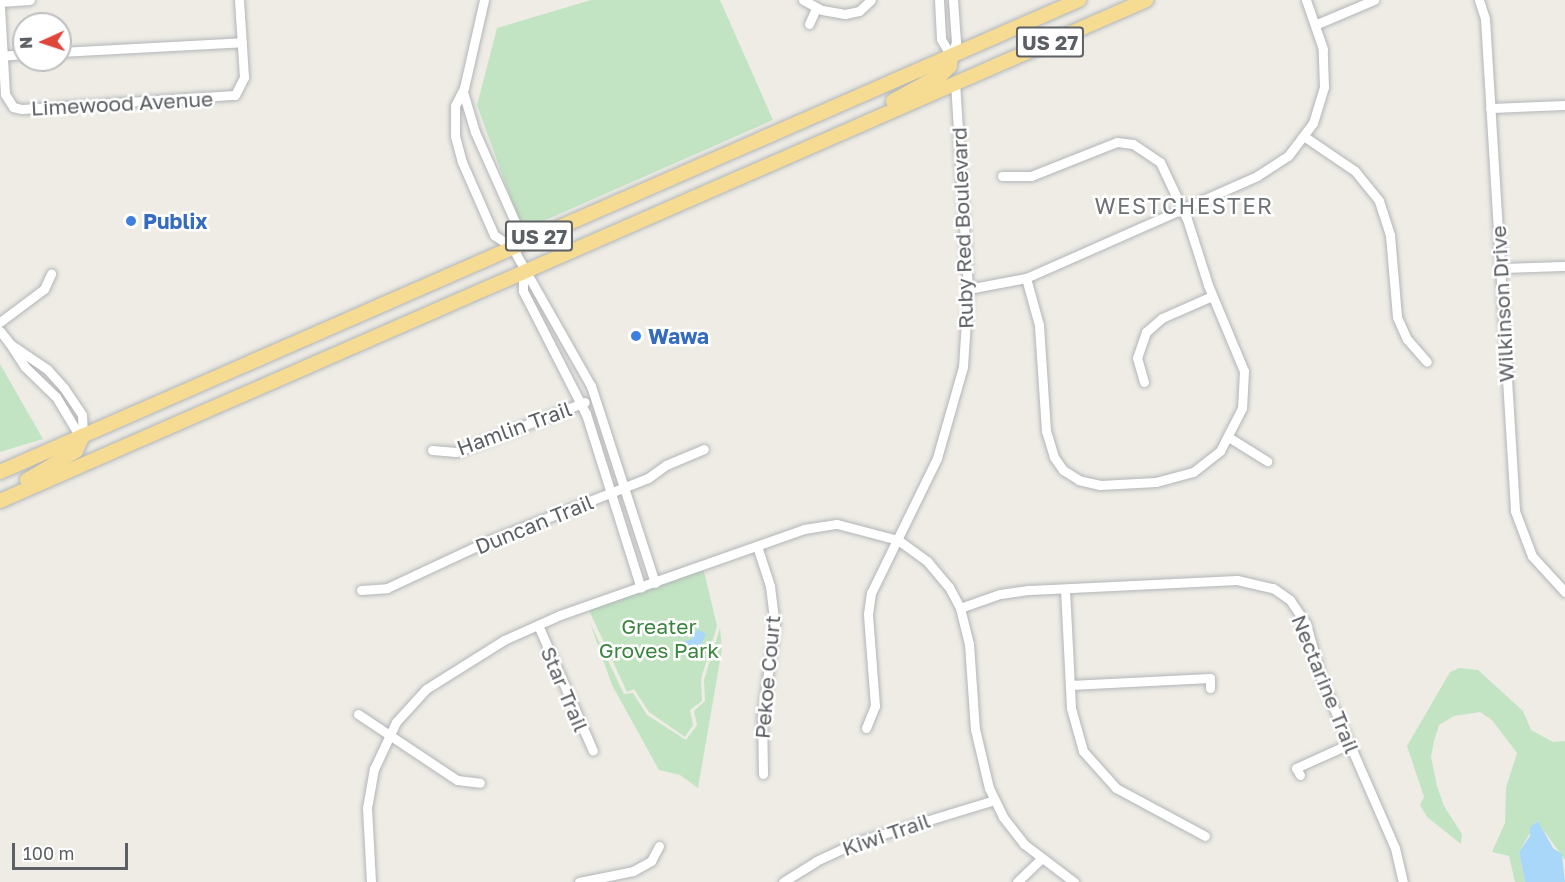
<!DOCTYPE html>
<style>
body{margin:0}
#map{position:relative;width:1565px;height:882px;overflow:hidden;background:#eeece5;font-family:"Golos Text",sans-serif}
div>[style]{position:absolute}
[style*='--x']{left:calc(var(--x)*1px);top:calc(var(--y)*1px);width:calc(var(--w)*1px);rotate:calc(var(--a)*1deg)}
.green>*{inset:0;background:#c3e4c3}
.water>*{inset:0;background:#a9d7f9}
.roads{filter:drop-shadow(0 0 2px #b2b5b9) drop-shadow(0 0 2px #b2b5b9)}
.minor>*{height:9px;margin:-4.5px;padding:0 4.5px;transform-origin:4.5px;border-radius:4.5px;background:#fff}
.highway>*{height:14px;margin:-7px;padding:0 7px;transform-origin:7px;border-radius:7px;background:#f6dc93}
.dots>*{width:16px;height:16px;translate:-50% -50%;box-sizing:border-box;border:3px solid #fff;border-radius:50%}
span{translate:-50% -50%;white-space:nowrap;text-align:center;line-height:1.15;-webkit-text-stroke:5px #fff;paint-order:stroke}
.shield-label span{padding:2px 4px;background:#fff;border:2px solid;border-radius:4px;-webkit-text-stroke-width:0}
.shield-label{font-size:20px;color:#5c6064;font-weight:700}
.street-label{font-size:21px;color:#5c6064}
.shop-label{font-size:21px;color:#366cbe;font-weight:700}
.left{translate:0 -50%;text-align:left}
.park-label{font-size:21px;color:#3b843e}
.neighbourhood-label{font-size:22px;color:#6d7276;letter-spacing:1.5px}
.north{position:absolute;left:12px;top:12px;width:60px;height:60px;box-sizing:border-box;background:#fff;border:2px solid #bebfc1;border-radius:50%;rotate:267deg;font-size:16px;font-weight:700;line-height:24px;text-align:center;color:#5c6064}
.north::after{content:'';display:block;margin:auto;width:21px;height:27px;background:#de463a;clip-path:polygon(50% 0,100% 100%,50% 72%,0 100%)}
.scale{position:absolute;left:12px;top:843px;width:116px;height:27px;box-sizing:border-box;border:3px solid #5c6064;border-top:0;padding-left:8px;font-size:18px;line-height:21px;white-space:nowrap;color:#5c6064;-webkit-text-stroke:4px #fff;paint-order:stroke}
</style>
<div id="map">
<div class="green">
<div style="clip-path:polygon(591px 0,720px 0,773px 120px,532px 226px,518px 218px,477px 105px,497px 28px)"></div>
<div style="clip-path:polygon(0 364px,43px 439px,0 452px)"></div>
<div style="clip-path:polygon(703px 567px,717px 626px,701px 679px,702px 701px,690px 710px,693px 725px,685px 737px,649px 712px,634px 689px,627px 692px,587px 606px)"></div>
<div style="clip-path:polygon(590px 623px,624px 694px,633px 693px,647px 715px,686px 740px,697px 725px,694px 711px,705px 701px,704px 680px,720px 628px,722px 649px,698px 788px,680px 775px,659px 770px,612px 685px)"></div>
<div style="clip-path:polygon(1460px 668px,1478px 670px,1523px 711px,1531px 730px,1553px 742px,1565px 741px,1565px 860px,1537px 821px,1519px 852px,1525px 882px,1515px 882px,1509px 856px,1492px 852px,1505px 823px,1506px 788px,1517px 753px,1492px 720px,1480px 712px,1454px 716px,1439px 725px,1434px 741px,1431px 757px,1437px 786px,1444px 806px,1462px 834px,1461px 844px,1427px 817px,1420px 805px,1424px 797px,1407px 746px,1450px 672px)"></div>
</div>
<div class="water">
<div style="clip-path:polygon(697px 629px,706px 634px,699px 649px,687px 653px,683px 642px,692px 639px)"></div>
<div style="clip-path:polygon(1538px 821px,1553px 848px,1562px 854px,1565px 882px,1525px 882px,1519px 852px,1530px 836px,1530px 827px)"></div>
</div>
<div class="roads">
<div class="minor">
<div style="--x:484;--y:0;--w:90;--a:102.8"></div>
<div style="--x:464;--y:88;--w:20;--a:117"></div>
<div style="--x:455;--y:106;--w:30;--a:90"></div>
<div style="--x:455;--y:136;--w:27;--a:75"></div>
<div style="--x:462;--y:162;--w:80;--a:66.3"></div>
<div style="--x:494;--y:235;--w:22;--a:34"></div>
<div style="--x:803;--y:0;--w:21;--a:28"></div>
<div style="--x:822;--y:10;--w:23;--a:10"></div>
<div style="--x:845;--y:14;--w:14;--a:-12"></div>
<div style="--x:859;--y:11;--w:16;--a:-43"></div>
<div style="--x:939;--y:0;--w:39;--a:87"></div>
<div style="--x:941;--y:39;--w:20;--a:60"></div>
<div style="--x:951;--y:56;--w:15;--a:-70"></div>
<div style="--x:956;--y:42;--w:42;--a:-94.1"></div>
<div style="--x:1479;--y:0;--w:20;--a:72"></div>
<div style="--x:1485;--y:19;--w:493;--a:86.5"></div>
<div style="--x:1515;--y:511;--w:48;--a:69.3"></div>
<div style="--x:1532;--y:556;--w:49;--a:47.5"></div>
<div style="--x:0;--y:2;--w:30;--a:-4"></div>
<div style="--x:0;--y:7;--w:87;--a:86.7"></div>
<div style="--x:5;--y:94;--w:15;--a:58"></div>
<div style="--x:13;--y:107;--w:9;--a:13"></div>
<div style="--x:22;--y:109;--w:213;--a:-3.8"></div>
<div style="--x:235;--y:95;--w:20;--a:-63"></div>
<div style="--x:244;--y:77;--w:77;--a:-93.7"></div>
<div style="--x:809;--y:24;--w:17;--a:-66"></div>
<div style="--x:1317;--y:24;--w:62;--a:-22.8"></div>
<div style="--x:60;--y:52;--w:182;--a:-3.1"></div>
<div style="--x:0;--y:56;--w:24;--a:-5"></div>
<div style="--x:463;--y:92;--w:42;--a:73.3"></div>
<div style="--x:475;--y:132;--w:101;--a:66"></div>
<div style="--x:516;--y:224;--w:23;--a:100"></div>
<div style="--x:1490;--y:108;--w:75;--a:-2.3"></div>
<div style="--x:1305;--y:137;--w:60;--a:34.2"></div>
<div style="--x:1355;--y:171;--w:38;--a:51"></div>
<div style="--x:1379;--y:201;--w:36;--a:72"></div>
<div style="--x:1390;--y:235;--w:82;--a:85.1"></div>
<div style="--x:1397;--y:317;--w:24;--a:66"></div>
<div style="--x:1407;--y:339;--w:30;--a:49"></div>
<div style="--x:1002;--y:176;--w:29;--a:0"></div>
<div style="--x:1031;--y:176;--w:92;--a:-21.6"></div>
<div style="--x:1117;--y:142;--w:16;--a:7"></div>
<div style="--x:1133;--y:144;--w:32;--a:34"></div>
<div style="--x:1160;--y:162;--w:63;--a:64.7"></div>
<div style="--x:1187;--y:219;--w:69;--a:72.3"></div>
<div style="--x:1208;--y:285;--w:93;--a:67.3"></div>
<div style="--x:1244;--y:371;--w:37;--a:93"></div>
<div style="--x:1242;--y:408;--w:48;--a:117.1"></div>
<div style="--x:1220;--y:451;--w:34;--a:142"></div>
<div style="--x:1193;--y:472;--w:38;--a:165"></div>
<div style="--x:1156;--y:482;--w:56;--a:176.9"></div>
<div style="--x:1100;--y:485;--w:22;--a:-167"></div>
<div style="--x:1079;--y:480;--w:19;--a:-148"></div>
<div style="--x:1063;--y:470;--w:16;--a:-125"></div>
<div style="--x:1054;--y:457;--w:27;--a:-107"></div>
<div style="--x:1046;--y:431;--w:106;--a:-93.8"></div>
<div style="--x:1039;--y:325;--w:49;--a:-105.5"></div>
<div style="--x:512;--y:247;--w:160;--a:60.4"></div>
<div style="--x:591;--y:386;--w:207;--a:72"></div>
<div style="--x:1500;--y:268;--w:65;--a:-1.8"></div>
<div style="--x:523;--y:273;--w:18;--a:90"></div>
<div style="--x:523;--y:291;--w:138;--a:62.9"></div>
<div style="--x:586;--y:414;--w:182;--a:72.5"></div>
<div style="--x:968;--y:289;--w:59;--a:-10.7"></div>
<div style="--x:1026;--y:278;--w:253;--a:-23.8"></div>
<div style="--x:1257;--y:176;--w:37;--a:-33"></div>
<div style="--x:1288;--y:156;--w:41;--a:-52.9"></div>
<div style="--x:1313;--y:123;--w:38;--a:-73"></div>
<div style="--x:1324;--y:87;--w:38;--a:-92"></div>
<div style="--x:1323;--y:49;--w:52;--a:-109.1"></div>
<div style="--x:0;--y:322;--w:55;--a:-36.9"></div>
<div style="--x:44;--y:289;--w:17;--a:-65"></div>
<div style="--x:0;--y:331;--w:16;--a:52"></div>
<div style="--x:10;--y:344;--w:45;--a:34"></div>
<div style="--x:47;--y:369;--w:25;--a:48"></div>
<div style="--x:64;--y:388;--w:32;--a:56"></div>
<div style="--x:82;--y:415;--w:20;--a:87"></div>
<div style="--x:83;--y:435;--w:9;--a:-144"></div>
<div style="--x:76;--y:430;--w:39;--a:-121"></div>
<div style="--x:56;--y:397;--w:43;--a:-135.9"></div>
<div style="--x:25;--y:367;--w:27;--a:-123"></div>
<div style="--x:1144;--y:382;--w:25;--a:-106"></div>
<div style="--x:1137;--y:358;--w:28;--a:-71"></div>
<div style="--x:1146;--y:332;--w:21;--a:-41"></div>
<div style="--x:1162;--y:318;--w:55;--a:-23.7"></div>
<div style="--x:1230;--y:438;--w:44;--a:31.9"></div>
<div style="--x:432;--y:450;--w:24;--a:5"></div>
<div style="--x:456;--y:452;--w:138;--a:-21.2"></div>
<div style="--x:757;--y:546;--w:42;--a:72"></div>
<div style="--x:770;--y:586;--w:38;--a:83"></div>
<div style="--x:775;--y:624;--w:92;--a:98.1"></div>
<div style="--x:762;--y:715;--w:59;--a:89"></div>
<div style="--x:1065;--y:589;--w:119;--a:87.1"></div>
<div style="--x:1071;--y:708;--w:45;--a:74.4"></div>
<div style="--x:1083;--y:751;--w:50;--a:48.3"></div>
<div style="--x:1116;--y:788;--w:101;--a:28.3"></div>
<div style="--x:361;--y:590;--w:26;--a:-4"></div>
<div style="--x:387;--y:588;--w:111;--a:-25"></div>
<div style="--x:488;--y:541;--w:172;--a:-21.5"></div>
<div style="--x:648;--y:478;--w:22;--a:-36"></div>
<div style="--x:666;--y:465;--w:41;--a:-22.8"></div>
<div style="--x:960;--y:608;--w:42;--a:-19.3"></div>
<div style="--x:1000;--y:594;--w:30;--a:-8"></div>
<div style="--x:1030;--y:590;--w:207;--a:-2.8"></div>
<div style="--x:1237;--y:580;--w:37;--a:13"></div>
<div style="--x:1273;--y:588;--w:21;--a:35"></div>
<div style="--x:1290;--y:600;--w:29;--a:56"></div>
<div style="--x:1306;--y:624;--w:59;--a:74.3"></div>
<div style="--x:1322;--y:681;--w:182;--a:66.4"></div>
<div style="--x:1395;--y:848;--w:35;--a:77"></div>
<div style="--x:538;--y:625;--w:137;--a:66.4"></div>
<div style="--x:1070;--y:685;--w:140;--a:-2.9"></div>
<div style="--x:1210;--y:678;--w:10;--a:90"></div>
<div style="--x:358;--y:714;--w:119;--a:33.7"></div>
<div style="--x:457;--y:780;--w:23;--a:7"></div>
<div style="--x:866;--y:728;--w:24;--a:-68"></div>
<div style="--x:875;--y:706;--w:92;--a:-94.4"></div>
<div style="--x:868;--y:614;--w:21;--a:-82"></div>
<div style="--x:871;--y:593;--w:150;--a:-63.9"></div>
<div style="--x:937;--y:458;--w:95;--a:-74.1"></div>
<div style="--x:963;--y:367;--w:78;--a:-86.3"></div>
<div style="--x:968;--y:289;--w:206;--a:-93.6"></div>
<div style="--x:1300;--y:775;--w:8;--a:-120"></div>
<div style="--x:1296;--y:768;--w:58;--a:-24.4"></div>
<div style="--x:371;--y:882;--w:74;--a:-93.1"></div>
<div style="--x:367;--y:808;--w:40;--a:-80"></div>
<div style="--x:374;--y:769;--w:52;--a:-64.9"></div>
<div style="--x:396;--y:722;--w:45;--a:-47.7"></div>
<div style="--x:426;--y:689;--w:92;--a:-32.1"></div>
<div style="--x:504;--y:640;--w:61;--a:-24.1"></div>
<div style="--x:560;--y:615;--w:259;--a:-19.4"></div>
<div style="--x:804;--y:529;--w:33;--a:-9"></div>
<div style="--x:837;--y:524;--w:63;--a:14.7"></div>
<div style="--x:898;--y:540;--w:36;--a:36"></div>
<div style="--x:927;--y:561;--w:34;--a:50"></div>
<div style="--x:949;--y:587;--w:24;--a:62"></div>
<div style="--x:960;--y:608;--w:37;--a:76"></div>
<div style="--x:969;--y:644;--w:85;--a:86"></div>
<div style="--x:975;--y:729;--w:61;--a:76.7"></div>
<div style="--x:989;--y:788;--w:32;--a:64"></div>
<div style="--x:1003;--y:817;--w:34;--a:52"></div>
<div style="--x:1024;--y:844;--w:63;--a:37.2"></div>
<div style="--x:579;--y:882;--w:55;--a:-11.5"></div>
<div style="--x:633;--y:871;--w:21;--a:-29"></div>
<div style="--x:651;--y:861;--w:17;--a:-62"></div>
<div style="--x:783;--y:882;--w:39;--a:-32"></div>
<div style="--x:816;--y:861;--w:45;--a:-24.9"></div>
<div style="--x:857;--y:842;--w:143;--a:-17"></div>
<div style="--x:1017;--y:882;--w:32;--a:-44"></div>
</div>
<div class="highway">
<div style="--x:893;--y:101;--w:56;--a:-28.9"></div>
<div style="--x:942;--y:74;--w:11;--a:-45"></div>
<div style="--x:950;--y:66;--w:10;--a:-84"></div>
<div style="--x:0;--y:472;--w:1178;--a:-23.63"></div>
<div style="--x:27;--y:480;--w:57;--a:-30.6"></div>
<div style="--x:76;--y:451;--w:17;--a:-66"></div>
<div style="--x:0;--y:501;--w:1251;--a:-23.61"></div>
</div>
</div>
<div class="dots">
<div style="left:131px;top:221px;background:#3f7fe0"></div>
<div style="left:636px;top:336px;background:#3f7fe0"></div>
</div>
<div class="shield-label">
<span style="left:1050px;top:42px">US 27</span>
<span style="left:539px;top:236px">US 27</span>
</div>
<div class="street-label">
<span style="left:122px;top:103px;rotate:-3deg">Limewood Avenue</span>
<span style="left:962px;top:228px;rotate:-92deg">Ruby Red Boulevard</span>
<span style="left:1502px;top:304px;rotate:-93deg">Wilkinson Drive</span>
<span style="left:514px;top:428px;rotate:-20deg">Hamlin Trail</span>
<span style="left:534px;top:524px;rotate:-22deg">Duncan Trail</span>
<span style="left:767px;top:677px;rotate:-85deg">Pekoe Court</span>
<span style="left:1326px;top:684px;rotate:68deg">Nectarine Trail</span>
<span style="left:565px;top:689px;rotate:67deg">Star Trail</span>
<span style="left:886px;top:834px;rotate:-19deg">Kiwi Trail</span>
</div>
<div class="shop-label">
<span class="left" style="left:143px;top:221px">Publix</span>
<span class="left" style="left:648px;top:336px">Wawa</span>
</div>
<div class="park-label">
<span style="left:659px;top:638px">Greater<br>Groves Park</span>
</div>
<div class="neighbourhood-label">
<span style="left:1184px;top:206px">WESTCHESTER</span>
</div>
<div class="north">N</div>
<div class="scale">100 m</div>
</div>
